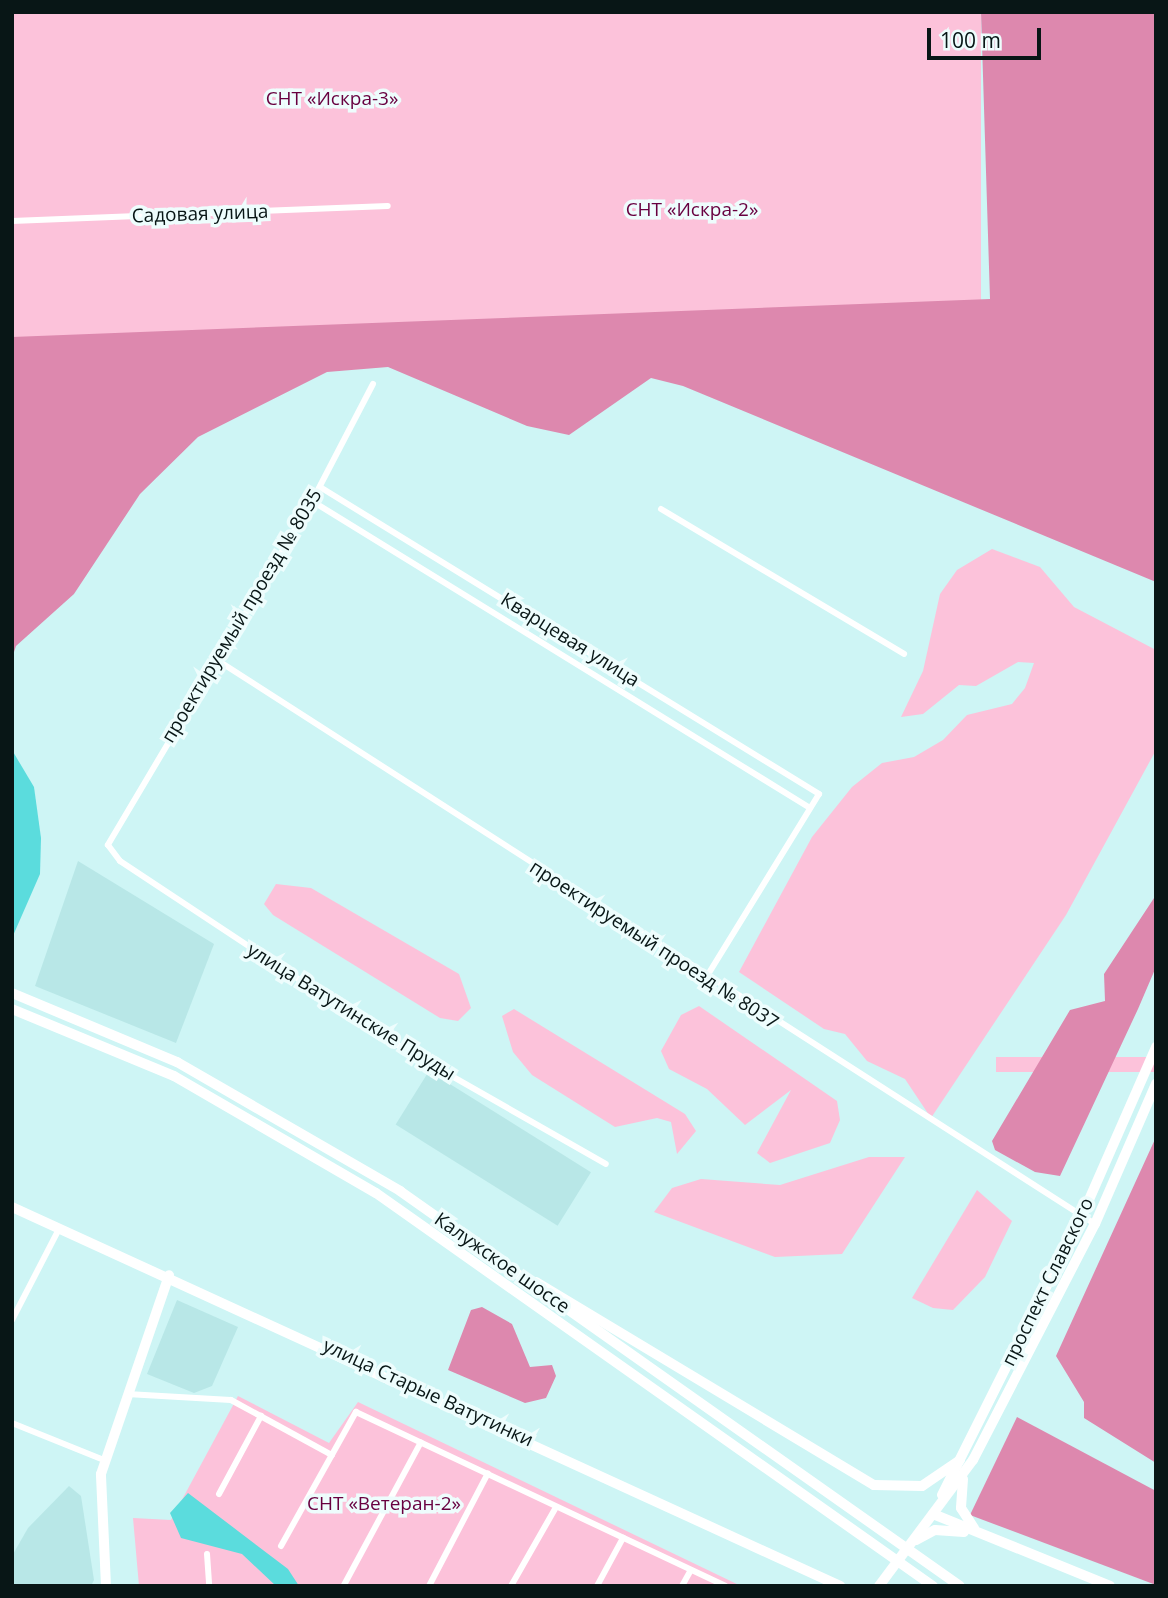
<!DOCTYPE html>
<meta charset="utf-8">
<style>
body{margin:0}
#map{position:relative;width:1168px;height:1598px;overflow:hidden;background:#cef5f5;font-family:"Open Sans",sans-serif}
div>[style]{position:absolute}
[style*='--x']{left:calc(var(--x)*1px);top:calc(var(--y)*1px);width:calc(var(--w)*1px);rotate:calc(var(--a)*1deg)}
.built>*{inset:0;background:#b8e7e7;transform-origin:0 0}
.green>*{inset:0;background:#fcc2da;transform-origin:0 0}
.forest>*{inset:0;background:#dd88ae}
.water>*{inset:0;background:#5bdcdd}
.minor>*{height:6px;margin:-3px;padding:0 3px;transform-origin:3px;border-radius:3px;background:#fff}
.secondary>*{height:10px;margin:-5px;padding:0 5px;transform-origin:5px;border-radius:5px;background:#fff}
.trunk>*{height:10px;margin:-5px;padding:0 5px;transform-origin:5px;border-radius:5px;background:#fff}
span{translate:-50% -50%;white-space:nowrap;text-align:center;line-height:1.15;-webkit-text-stroke:7px #eefdfd;paint-order:stroke}
.park-label{font-size:19px;color:#680040}
.street-label{font-size:19px;color:#081616}
.frame{position:absolute;inset:0;border:14px solid #081616;pointer-events:none}
.scale{position:absolute;left:927px;top:28px;width:114px;height:32px;box-sizing:border-box;border:4px solid #081616;border-top:0;padding-left:9px;font-size:21px;line-height:24px;white-space:nowrap;color:#081616;-webkit-text-stroke:5px #eefdfd;paint-order:stroke}
</style>
<div id="map">
<div class="built">
<div style="clip-path:polygon(78px 861px,214px 944px,176px 1043px,35px 986px)"></div>
<div style="left:429px;top:1071px;width:191px;height:63px;rotate:32deg"></div>
<div style="clip-path:polygon(177px 1300px,238px 1327px,212px 1386px,194px 1393px,147px 1374px)"></div>
<div style="clip-path:polygon(69px 1486px,81px 1496px,94px 1580px,91px 1586px,12px 1586px,12px 1556px,28px 1528px)"></div>
</div>
<div class="green">
<div style="left:12px;top:12px;width:969px;height:325px"></div>
<div style="clip-path:polygon(992px 549px,1040px 567px,1074px 607px,1156px 650px,1156px 750px,1066px 915px,931px 1118px,905px 1079px,867px 1061px,845px 1034px,824px 1029px,739px 972px,812px 837px,852px 787px,882px 763px,914px 757px,943px 740px,967px 715px,1012px 704px,1025px 688px,1034px 663px,1018px 662px,976px 686px,959px 685px,923px 714px,901px 717px,923px 671px,940px 594px,957px 570px)"></div>
<div style="clip-path:polygon(276px 884px,311px 888px,459px 974px,471px 1008px,458px 1021px,440px 1018px,273px 915px,264px 904px)"></div>
<div style="clip-path:polygon(699px 1006px,837px 1101px,840px 1120px,830px 1143px,770px 1163px,757px 1153px,791px 1090px,745px 1125px,707px 1089px,669px 1069px,661px 1051px,681px 1015px)"></div>
<div style="clip-path:polygon(514px 1009px,685px 1114px,696px 1131px,677px 1154px,671px 1122px,657px 1118px,615px 1127px,532px 1075px,513px 1052px,502px 1016px)"></div>
<div style="left:1156px;top:1057px;width:15px;height:160px;rotate:90deg"></div>
<div style="clip-path:polygon(869px 1157px,905px 1157px,842px 1254px,775px 1257px,654px 1212px,672px 1188px,701px 1179px,780px 1185px)"></div>
<div style="clip-path:polygon(977px 1190px,1012px 1221px,985px 1277px,953px 1310px,933px 1308px,912px 1298px)"></div>
<div style="clip-path:polygon(238px 1396px,329px 1443px,358px 1402px,741px 1586px,139px 1586px,133px 1518px,171px 1520px)"></div>
</div>
<div class="forest">
<div style="clip-path:polygon(981px 12px,1156px 12px,1156px 582px,683px 386px,651px 378px,569px 435px,527px 426px,388px 367px,327px 372px,198px 437px,140px 494px,74px 594px,16px 646px,12px 658px,12px 337px,990px 299px)"></div>
<div style="clip-path:polygon(1156px 895px,1156px 967px,1138px 1009px,1060px 1176px,1035px 1172px,995px 1150px,992px 1141px,1070px 1010px,1105px 1001px,1104px 974px)"></div>
<div style="clip-path:polygon(1156px 1137px,1156px 1463px,1084px 1418px,1084px 1402px,1056px 1356px)"></div>
<div style="clip-path:polygon(482px 1307px,512px 1324px,530px 1367px,552px 1365px,556px 1376px,546px 1398px,525px 1403px,448px 1370px,471px 1310px)"></div>
<div style="clip-path:polygon(1017px 1417px,1156px 1491px,1156px 1585px,970px 1515px)"></div>
</div>
<div class="water">
<div style="clip-path:polygon(12px 750px,34px 787px,41px 838px,40px 874px,12px 938px)"></div>
<div style="clip-path:polygon(188px 1493px,288px 1569px,299px 1586px,276px 1586px,242px 1554px,181px 1538px,170px 1513px)"></div>
</div>
<div class="minor">
<div style="--x:12;--y:221;--w:376;--a:-2.3"></div>
<div style="--x:373;--y:384;--w:132;--a:117.5"></div>
<div style="--x:312;--y:501;--w:400;--a:120.7"></div>
<div style="--x:108;--y:845;--w:20;--a:53"></div>
<div style="--x:120;--y:861;--w:335;--a:33.5"></div>
<div style="--x:399;--y:1046;--w:238;--a:29.7"></div>
<div style="--x:320;--y:487;--w:586;--a:31.6"></div>
<div style="--x:819;--y:794;--w:216;--a:121.6"></div>
<div style="--x:312;--y:501;--w:585;--a:31.65"></div>
<div style="--x:661;--y:509;--w:283;--a:30.8"></div>
<div style="--x:217;--y:660;--w:1044;--a:32.72"></div>
<div style="--x:12;--y:1320;--w:102;--a:-62.7"></div>
<div style="--x:127;--y:1394;--w:104;--a:3.3"></div>
<div style="--x:231;--y:1400;--w:115;--a:28.6"></div>
<div style="--x:12;--y:1423;--w:99;--a:21.9"></div>
<div style="--x:219;--y:1494;--w:89;--a:-61.7"></div>
<div style="--x:281;--y:1546;--w:154;--a:-60.8"></div>
<div style="--x:356;--y:1412;--w:408;--a:25.2"></div>
<div style="--x:207;--y:1554;--w:32;--a:86"></div>
<div style="--x:344;--y:1585;--w:162;--a:-61.7"></div>
<div style="--x:429;--y:1586;--w:127;--a:-62.4"></div>
<div style="--x:511;--y:1586;--w:91;--a:-60.3"></div>
<div style="--x:597;--y:1586;--w:55;--a:-61.6"></div>
<div style="--x:682;--y:1586;--w:18;--a:-61"></div>
</div>
<div class="secondary">
<div style="--x:12;--y:1207;--w:911;--a:24.59"></div>
<div style="--x:536;--y:1282;--w:394;--a:31"></div>
<div style="--x:874;--y:1485;--w:48;--a:1.2"></div>
<div style="--x:922;--y:1486;--w:46;--a:-34.4"></div>
<div style="--x:963;--y:1479;--w:29;--a:94"></div>
<div style="--x:961;--y:1508;--w:24;--a:57"></div>
<div style="--x:942;--y:1495;--w:310;--a:-63.4"></div>
<div style="--x:1081;--y:1218;--w:187;--a:-66.3"></div>
<div style="--x:933;--y:1514;--w:191;--a:22.1"></div>
<div style="--x:916;--y:1540;--w:21;--a:-28"></div>
<div style="--x:935;--y:1530;--w:29;--a:4"></div>
<div style="--x:106;--y:1586;--w:112;--a:-92.6"></div>
<div style="--x:101;--y:1474;--w:210;--a:-71.1"></div>
<div style="--x:879;--y:1586;--w:157;--a:-53.3"></div>
<div style="--x:973;--y:1460;--w:266;--a:-62.7"></div>
<div style="--x:1095;--y:1224;--w:153;--a:-66.5"></div>
</div>
<div class="trunk">
<div style="--x:12;--y:993;--w:179;--a:22.7"></div>
<div style="--x:177;--y:1062;--w:258;--a:30"></div>
<div style="--x:400;--y:1191;--w:685;--a:35.2"></div>
<div style="--x:12;--y:1009;--w:175;--a:22.5"></div>
<div style="--x:174;--y:1076;--w:233;--a:30.1"></div>
<div style="--x:376;--y:1193;--w:682;--a:35.21"></div>
</div>
<div class="park-label">
<span style="left:332px;top:99px">СНТ «Искра-3»</span>
<span style="left:692px;top:210px">СНТ «Искра-2»</span>
<span style="left:384px;top:1504px">СНТ «Ветеран-2»</span>
</div>
<div class="street-label">
<span style="left:200px;top:214px;rotate:-2deg">Садовая улица</span>
<span style="left:242px;top:616px;rotate:-59deg">проектируемый проезд № 8035</span>
<span style="left:570px;top:640px;rotate:32deg">Кварцевая улица</span>
<span style="left:654px;top:945px;rotate:33deg">проектируемый проезд № 8037</span>
<span style="left:351px;top:1012px;rotate:32deg">улица Ватутинские Пруды</span>
<span style="left:502px;top:1263px;rotate:35deg">Калужское шоссе</span>
<span style="left:1048px;top:1282px;rotate:-64deg">проспект Славского</span>
<span style="left:428px;top:1393px;rotate:25deg">улица Старые Ватутинки</span>
</div>
<div class="frame"></div>
<div class="scale">100 m</div>
</div>
